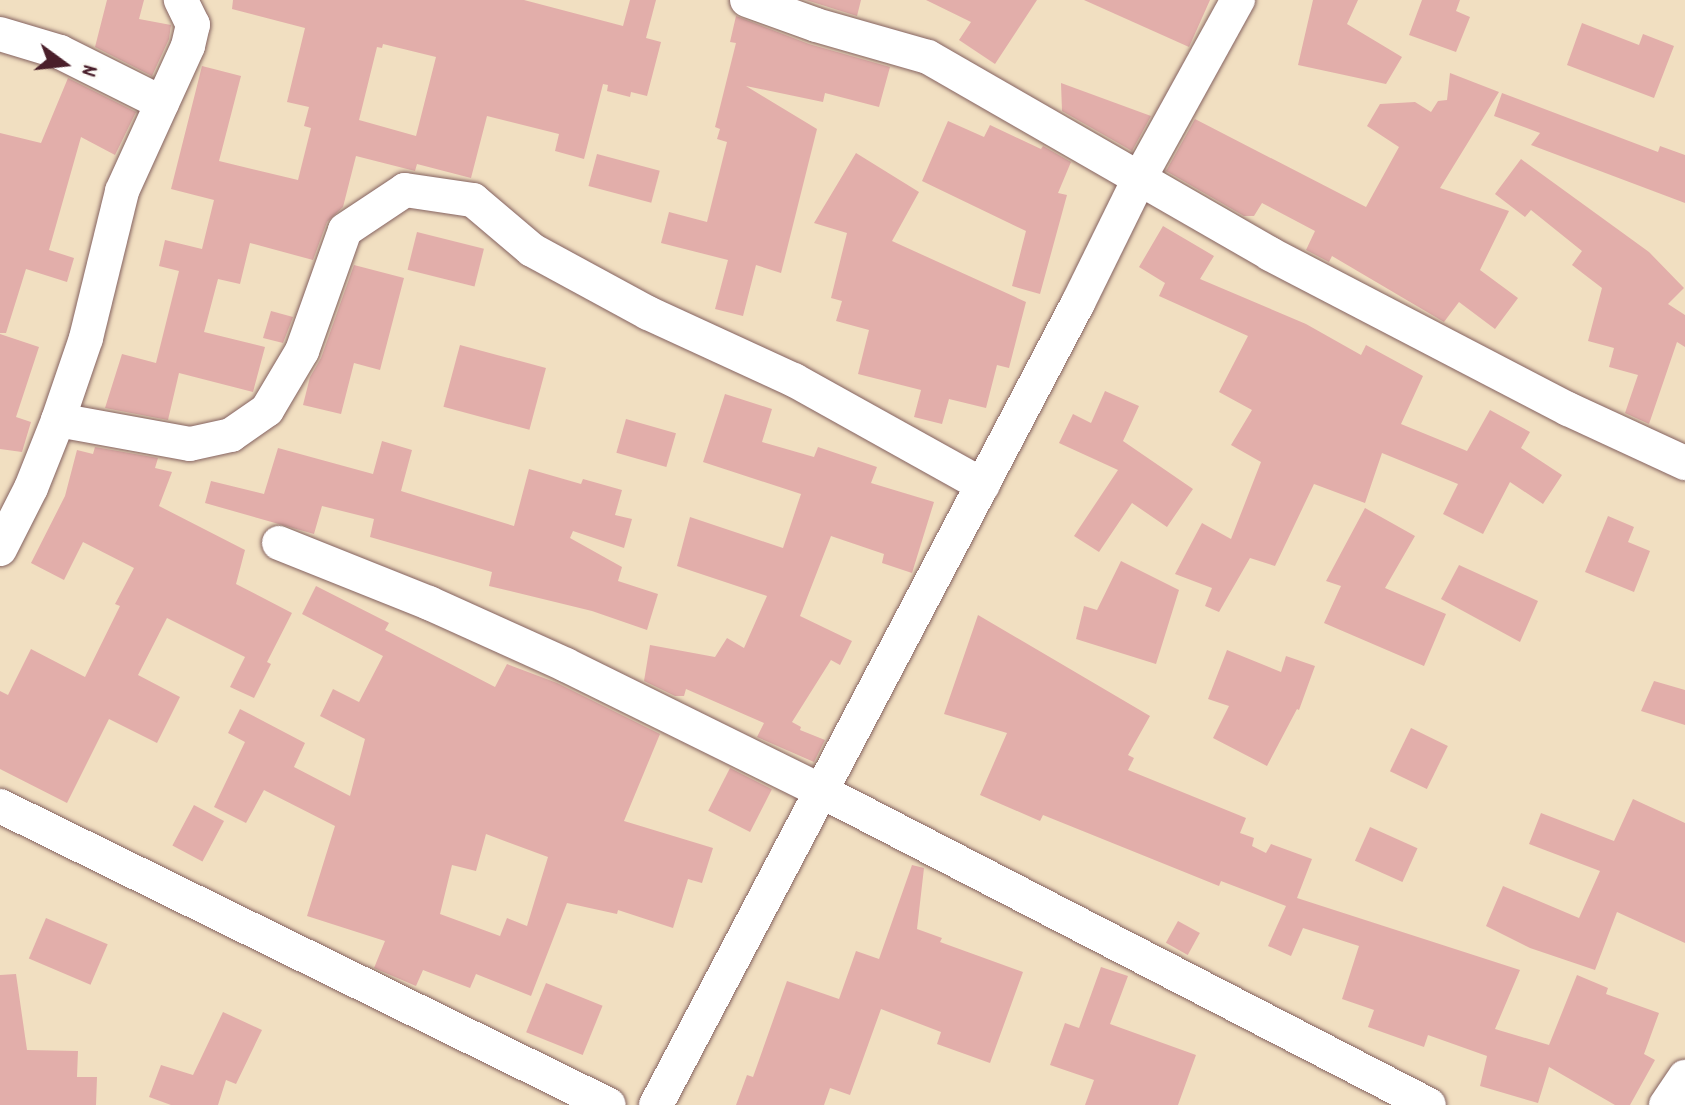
<!DOCTYPE html>
<style>
body{margin:0}
#map{position:relative;width:1685px;height:1105px;overflow:hidden;background:#f1dfc1;font-family:Dekko,sans-serif}
div>[style]{position:absolute}
[style*='--x']{left:calc(var(--x)*1px);top:calc(var(--y)*1px);width:calc(var(--w)*1px);rotate:calc(var(--a)*1deg)}
.building>*{inset:0;background:#e2aeaa;transform-origin:0 0}
.roads{filter:drop-shadow(0 0 2px #846260) drop-shadow(0 0 2px #846260)}
.minor>*{height:34px;margin:-17px;padding:0 17px;transform-origin:17px;border-radius:17px;background:#fff}
span{translate:-50% -50%;white-space:nowrap;text-align:center;line-height:1.15;-webkit-text-stroke:6px #fdfcf7;paint-order:stroke}
.north{position:absolute;left:24px;top:24px;width:80px;height:80px;-webkit-text-stroke:6px #fdfcf7;paint-order:stroke;rotate:105deg;font-size:22px;font-weight:700;line-height:32px;text-align:center;color:#4a1f2b}
.north::after{content:'';display:block;margin:auto;width:28px;height:36px;background:#4a1f2b;clip-path:polygon(50% 0,100% 100%,50% 72%,0 100%)}
</style>
<div id="map">
<div class="building">
<div style="clip-path:polygon(107px 0,144px 0,139px 19px,171px 25px,169px 39px,152px 76px,95px 47px)"></div>
<div style="clip-path:polygon(evenodd,233px 0,524px 0,623px 26px,630px 0,656px 0,646px 38px,661px 42px,647px 96px,631px 92px,630px 97px,607px 91px,608px 85px,603px 84px,584px 159px,555px 151px,559px 134px,487px 116px,471px 178px,417px 164px,415px 171px,356px 156px,343px 207px,327px 222px,313px 260px,250px 243px,240px 284px,218px 279px,204px 332px,265px 347px,253px 392px,179px 373px,168px 420px,105px 408px,122px 354px,156px 363px,179px 271px,159px 266px,165px 240px,202px 249px,214px 200px,171px 189px,202px 66px,241px 76px,219px 161px,298px 180px,311px 128px,304px 126px,309px 107px,287px 102px,305px 28px,232px 9px,233px 0,383px 44px,436px 57px,416px 136px,359px 120px,377px 47px,382px 48px,383px 44px)"></div>
<div style="clip-path:polygon(806px 0,861px 0,857px 16px)"></div>
<div style="clip-path:polygon(926px 0,1037px 0,995px 64px,959px 40px,971px 22px)"></div>
<div style="clip-path:polygon(1084px 0,1210px 0,1189px 47px)"></div>
<div style="clip-path:polygon(1313px 0,1358px 0,1347px 24px,1402px 57px,1386px 84px,1298px 65px)"></div>
<div style="clip-path:polygon(1422px 0,1460px 0,1456px 11px,1470px 17px,1456px 52px,1409px 35px)"></div>
<div style="clip-path:polygon(736px 16px,809px 44px,890px 67px,879px 107px,825px 93px,823px 102px,746px 86px,817px 129px,781px 273px,756px 265px,743px 316px,715px 309px,728px 260px,661px 243px,669px 212px,707px 222px,727px 142px,717px 139px,720px 129px,715px 127px,736px 43px,730px 42px)"></div>
<div style="clip-path:polygon(1582px 23px,1639px 45px,1643px 34px,1674px 46px,1654px 98px,1567px 65px)"></div>
<div style="clip-path:polygon(1450px 73px,1499px 92px,1440px 188px,1509px 211px,1480px 270px,1518px 298px,1495px 329px,1459px 302px,1444px 322px,1332px 256px,1329px 262px,1306px 250px,1315px 231px,1262px 203px,1254px 216px,1244px 216px,1166px 171px,1195px 119px,1366px 207px,1399px 147px,1367px 126px,1380px 104px,1415px 102px,1431px 112px,1438px 101px,1447px 100px)"></div>
<div style="clip-path:polygon(68px 78px,136px 112px,115px 155px,81px 137px,49px 250px,74px 258px,67px 282px,26px 269px,6px 333px,0 333px,0 133px,41px 143px)"></div>
<div style="clip-path:polygon(1061px 83px,1151px 116px,1132px 151px,1062px 111px)"></div>
<div style="clip-path:polygon(1502px 93px,1658px 152px,1660px 146px,1685px 155px,1685px 203px,1531px 145px,1540px 133px,1494px 116px)"></div>
<div style="clip-path:polygon(948px 121px,984px 137px,990px 125px,1041px 149px,1043px 146px,1071px 162px,1058px 193px,1067px 195px,1040px 294px,1012px 286px,1026px 231px,922px 181px)"></div>
<div style="clip-path:polygon(856px 153px,919px 192px,892px 241px,1026px 302px,1009px 368px,997px 365px,986px 408px,949px 399px,942px 424px,914px 417px,921px 390px,858px 374px,869px 330px,836px 321px,842px 301px,831px 298px,847px 233px,814px 223px)"></div>
<div style="left:597px;top:154px;width:65px;height:33px;rotate:15deg"></div>
<div style="clip-path:polygon(1521px 159px,1649px 252px,1684px 288px,1668px 304px,1685px 315px,1685px 347px,1677px 342px,1649px 424px,1625px 413px,1638px 375px,1609px 367px,1614px 348px,1588px 341px,1602px 288px,1572px 265px,1582px 251px,1531px 210px,1525px 217px,1495px 194px)"></div>
<div style="clip-path:polygon(1163px 226px,1214px 256px,1200px 279px,1306px 324px,1361px 355px,1366px 345px,1423px 376px,1401px 424px,1467px 451px,1490px 410px,1530px 432px,1521px 448px,1562px 475px,1543px 504px,1510px 482px,1483px 534px,1443px 514px,1458px 484px,1382px 453px,1365px 503px,1314px 484px,1275px 566px,1250px 558px,1219px 612px,1205px 606px,1212px 588px,1175px 574px,1202px 523px,1231px 539px,1261px 462px,1231px 445px,1252px 410px,1219px 392px,1248px 336px,1159px 296px,1165px 283px,1139px 267px)"></div>
<div style="left:417px;top:232px;width:69px;height:39px;rotate:14deg"></div>
<div style="clip-path:polygon(354px 265px,404px 278px,380px 370px,354px 363px,341px 414px,303px 405px,310px 377px,321px 358px)"></div>
<div style="clip-path:polygon(271px 311px,293px 317px,283px 343px,263px 338px)"></div>
<div style="clip-path:polygon(0 334px,39px 347px,16px 417px,31px 422px,22px 452px,0 449px)"></div>
<div style="left:460px;top:345px;width:89px;height:64px;rotate:15deg"></div>
<div style="clip-path:polygon(1105px 391px,1139px 406px,1123px 441px,1193px 489px,1167px 527px,1132px 503px,1099px 552px,1074px 536px,1118px 470px,1059px 443px,1073px 414px,1091px 423px)"></div>
<div style="clip-path:polygon(725px 394px,772px 409px,762px 442px,814px 457px,818px 447px,877px 467px,871px 483px,934px 502px,912px 573px,882px 563px,884px 554px,831px 536px,800px 616px,852px 641px,840px 665px,831px 660px,792px 722px,801px 727px,800px 730px,825px 740px,814px 762px,757px 737px,764px 723px,686px 689px,684px 696px,675px 696px,644px 681px,650px 645px,715px 657px,727px 638px,744px 648px,767px 596px,677px 566px,690px 517px,783px 548px,801px 494px,703px 462px)"></div>
<div style="left:626px;top:419px;width:52px;height:35px;rotate:16deg"></div>
<div style="clip-path:polygon(382px 441px,412px 450px,401px 491px,514px 526px,529px 469px,581px 484px,583px 479px,622px 490px,615px 515px,632px 519px,624px 548px,573px 531px,570px 538px,622px 567px,618px 581px,658px 594px,647px 630px,592px 611px,489px 586px,492px 572px,370px 537px,374px 519px,322px 506px,314px 534px,205px 503px,211px 481px,264px 494px,278px 448px,373px 474px)"></div>
<div style="clip-path:polygon(95px 447px,158px 458px,155px 468px,172px 472px,159px 506px,245px 550px,236px 584px,292px 613px,267px 662px,271px 664px,254px 698px,230px 687px,245px 657px,167px 618px,138px 675px,180px 697px,157px 743px,109px 719px,67px 803px,0 769px,0 691px,8px 695px,31px 649px,85px 677px,120px 606px,115px 604px,134px 568px,83px 542px,64px 580px,31px 563px,65px 496px,77px 450px,93px 454px)"></div>
<div style="clip-path:polygon(1365px 508px,1415px 536px,1385px 588px,1446px 614px,1424px 666px,1324px 623px,1341px 586px,1326px 581px)"></div>
<div style="clip-path:polygon(1608px 516px,1634px 527px,1628px 542px,1650px 551px,1634px 592px,1585px 572px)"></div>
<div style="clip-path:polygon(1121px 561px,1179px 590px,1156px 664px,1076px 639px,1084px 606px,1097px 610px)"></div>
<div style="clip-path:polygon(1459px 565px,1538px 601px,1520px 642px,1441px 599px)"></div>
<div style="clip-path:polygon(evenodd,316px 586px,389px 623px,385px 630px,495px 687px,507px 664px,557px 683px,660px 734px,624px 821px,713px 848px,702px 883px,688px 879px,673px 928px,618px 910px,617px 914px,567px 903px,531px 996px,476px 974px,470px 988px,423px 970px,416px 986px,374px 968px,385px 941px,307px 916px,335px 826px,264px 790px,246px 823px,214px 807px,245px 742px,228px 733px,240px 709px,305px 743px,294px 767px,350px 796px,365px 739px,320px 716px,333px 689px,359px 702px,383px 656px,302px 614px,316px 586px,486px 834px,548px 857px,527px 926px,507px 918px,500px 936px,440px 914px,452px 865px,476px 871px,486px 834px)"></div>
<div style="clip-path:polygon(978px 615px,1150px 716px,1128px 755px,1134px 758px,1128px 770px,1246px 818px,1240px 833px,1254px 838px,1252px 846px,1266px 853px,1271px 844px,1312px 859px,1297px 898px,1520px 970px,1495px 1029px,1549px 1045px,1577px 975px,1608px 988px,1606px 994px,1659px 1013px,1644px 1054px,1655px 1060px,1630px 1105px,1615px 1105px,1549px 1067px,1538px 1103px,1480px 1086px,1487px 1056px,1428px 1035px,1424px 1047px,1368px 1027px,1374px 1010px,1342px 999px,1359px 946px,1303px 928px,1291px 956px,1268px 946px,1286px 906px,1221px 881px,1219px 886px,1043px 815px,1040px 821px,980px 795px,1007px 733px,944px 714px)"></div>
<div style="clip-path:polygon(1227px 650px,1281px 672px,1286px 656px,1315px 666px,1299px 710px,1297px 709px,1267px 766px,1213px 738px,1229px 706px,1208px 699px)"></div>
<div style="clip-path:polygon(1654px 681px,1685px 690px,1685px 725px,1641px 711px)"></div>
<div style="left:1411px;top:728px;width:41px;height:48px;rotate:26deg"></div>
<div style="left:730px;top:768px;width:47px;height:48px;rotate:27deg"></div>
<div style="clip-path:polygon(1633px 799px,1685px 823px,1685px 943px,1617px 912px,1595px 970px,1530px 948px,1486px 926px,1503px 886px,1579px 918px,1600px 871px,1529px 844px,1541px 813px,1614px 841px)"></div>
<div style="left:194px;top:805px;width:34px;height:46px;rotate:28deg"></div>
<div style="left:1370px;top:827px;width:52px;height:37px;rotate:24deg"></div>
<div style="clip-path:polygon(912px 865px,924px 868px,917px 929px,942px 938px,940px 942px,1023px 972px,990px 1063px,937px 1044px,941px 1032px,881px 1009px,850px 1095px,830px 1088px,824px 1105px,736px 1105px,747px 1075px,753px 1077px,787px 981px,839px 999px,856px 951px,879px 959px)"></div>
<div style="left:46px;top:918px;width:67px;height:44px;rotate:23deg"></div>
<div style="left:1178px;top:921px;width:25px;height:25px;rotate:29deg"></div>
<div style="clip-path:polygon(1101px 967px,1128px 976px,1110px 1024px,1196px 1055px,1178px 1105px,1085px 1105px,1094px 1080px,1050px 1065px,1065px 1023px,1079px 1028px)"></div>
<div style="clip-path:polygon(16px 974px,27px 1050px,78px 1051px,77px 1077px,97px 1077px,96px 1105px,0 1105px,0 975px)"></div>
<div style="left:546px;top:983px;width:61px;height:53px;rotate:22deg"></div>
<div style="clip-path:polygon(223px 1012px,262px 1030px,236px 1084px,226px 1080px,218px 1105px,171px 1105px,149px 1097px,161px 1065px,193px 1075px)"></div>
</div>
<div class="roads">
<div class="minor">
<div style="--x:747;--y:0;--w:73;--a:19.9"></div>
<div style="--x:816;--y:25;--w:116;--a:15.9"></div>
<div style="--x:928;--y:57;--w:395;--a:29.9"></div>
<div style="--x:1270;--y:254;--w:336;--a:27.5"></div>
<div style="--x:1568;--y:409;--w:129;--a:24.8"></div>
<div style="--x:0;--y:34;--w:63;--a:16.7"></div>
<div style="--x:60;--y:52;--w:114;--a:26.6"></div>
<div style="--x:58;--y:420;--w:134;--a:10.3"></div>
<div style="--x:190;--y:444;--w:42;--a:-12.4"></div>
<div style="--x:231;--y:435;--w:44;--a:-34.8"></div>
<div style="--x:267;--y:410;--w:69;--a:-59.3"></div>
<div style="--x:302;--y:351;--w:128;--a:-70.4"></div>
<div style="--x:345;--y:230;--w:72;--a:-33.7"></div>
<div style="--x:405;--y:190;--w:69;--a:8.4"></div>
<div style="--x:473;--y:200;--w:77;--a:40.3"></div>
<div style="--x:532;--y:250;--w:132;--a:28.5"></div>
<div style="--x:648;--y:313;--w:161;--a:24.7"></div>
<div style="--x:794;--y:380;--w:216;--a:29.1"></div>
<div style="--x:279;--y:543;--w:162;--a:21.8"></div>
<div style="--x:429;--y:603;--w:150;--a:24.3"></div>
<div style="--x:566;--y:665;--w:284;--a:26.3"></div>
<div style="--x:821;--y:791;--w:684;--a:27.31"></div>
<div style="--x:0;--y:549;--w:68;--a:-63.1"></div>
<div style="--x:31;--y:488;--w:73;--a:-68.3"></div>
<div style="--x:58;--y:420;--w:87;--a:-71.1"></div>
<div style="--x:86;--y:338;--w:151;--a:-76.2"></div>
<div style="--x:122;--y:191;--w:159;--a:-65.5"></div>
<div style="--x:188;--y:46;--w:22;--a:-77"></div>
<div style="--x:193;--y:25;--w:28;--a:-116"></div>
<div style="--x:0;--y:806;--w:678;--a:26.15"></div>
<div style="--x:656;--y:1105;--w:906;--a:-62.25"></div>
<div style="--x:1078;--y:303;--w:138;--a:-63.8"></div>
<div style="--x:1139;--y:179;--w:205;--a:-61.1"></div>
<div style="--x:1666;--y:1105;--w:34;--a:-56"></div>
</div>
</div>
<div class="north">N</div>
</div>
